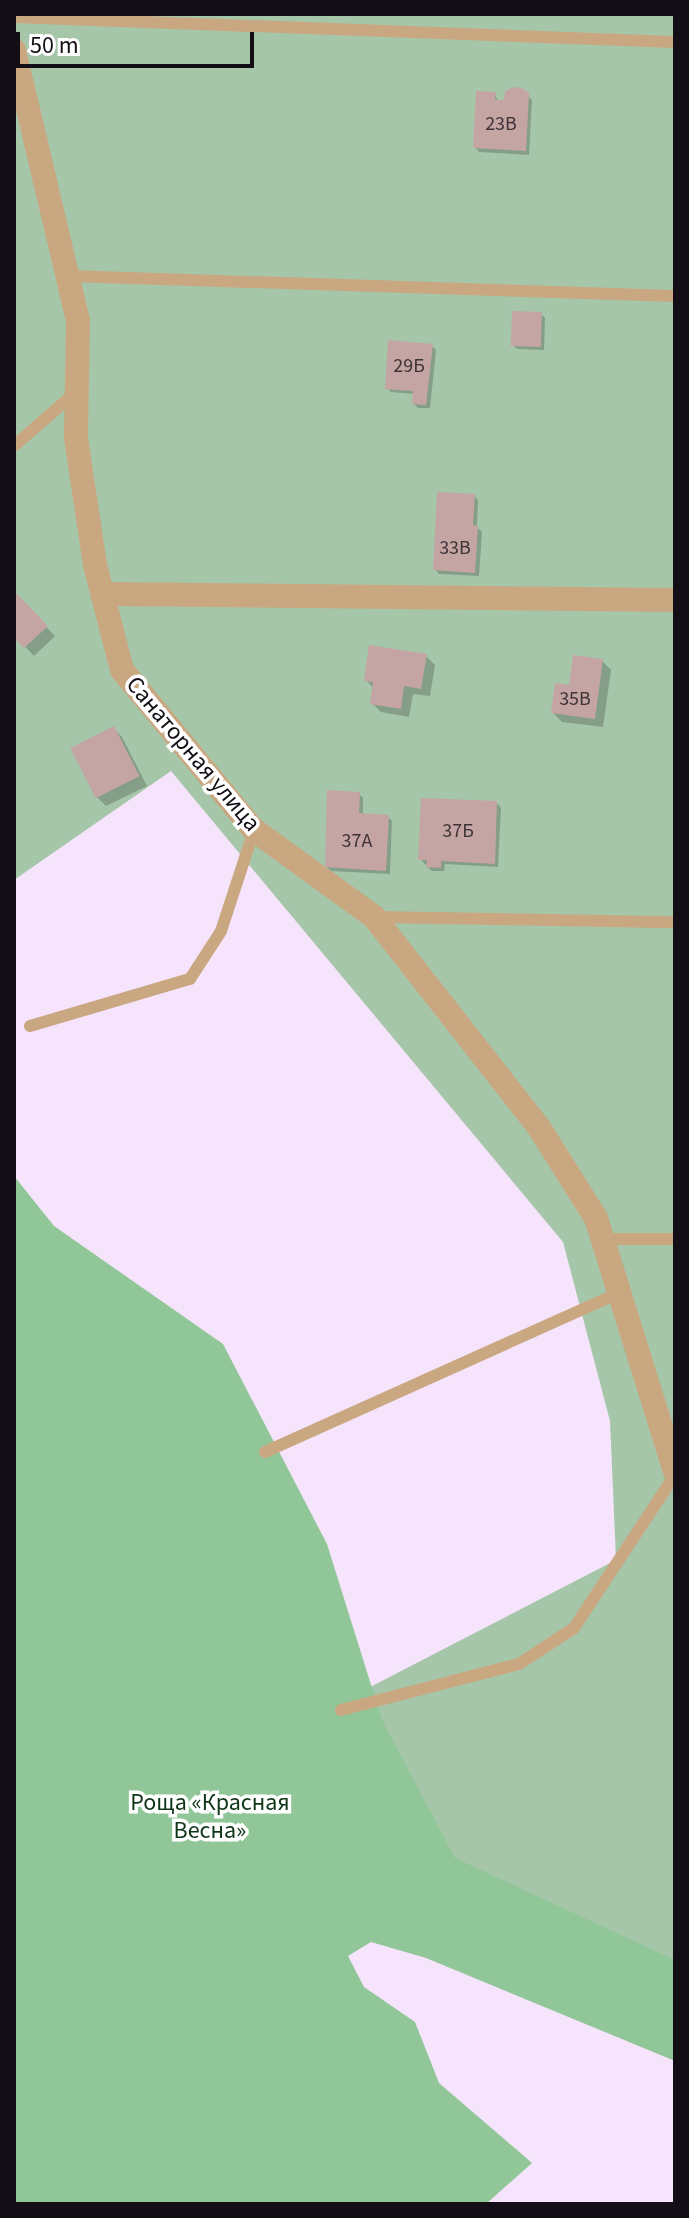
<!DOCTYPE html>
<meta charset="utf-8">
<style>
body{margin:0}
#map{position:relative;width:689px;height:2218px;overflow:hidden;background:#f6e4fc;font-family:"Source Sans 3",sans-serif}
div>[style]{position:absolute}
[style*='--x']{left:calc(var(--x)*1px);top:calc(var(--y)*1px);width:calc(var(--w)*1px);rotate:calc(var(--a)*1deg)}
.green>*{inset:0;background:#a6c6aa}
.forest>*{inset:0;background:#91c698}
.shadow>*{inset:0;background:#0003}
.building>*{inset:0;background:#c4a5a3;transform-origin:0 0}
.lane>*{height:12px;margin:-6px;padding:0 6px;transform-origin:6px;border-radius:6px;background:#c9a881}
.street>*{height:24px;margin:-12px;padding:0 12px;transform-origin:12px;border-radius:12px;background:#c9a881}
span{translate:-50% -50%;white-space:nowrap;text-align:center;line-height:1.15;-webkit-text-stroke:7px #fff;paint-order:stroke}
.number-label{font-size:20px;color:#3f3338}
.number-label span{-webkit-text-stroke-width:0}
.street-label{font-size:24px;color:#130d15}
.park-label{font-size:24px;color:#0f3617}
.frame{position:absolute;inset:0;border:16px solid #130d15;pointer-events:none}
.scale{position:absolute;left:16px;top:32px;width:238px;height:36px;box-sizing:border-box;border:4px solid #130d15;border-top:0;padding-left:10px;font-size:24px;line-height:28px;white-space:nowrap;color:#130d15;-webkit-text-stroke:6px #fff;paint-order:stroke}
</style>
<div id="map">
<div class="green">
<div style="clip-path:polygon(14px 14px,675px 14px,675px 1996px,202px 1774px,616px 1560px,610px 1421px,563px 1242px,171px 771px,14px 880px)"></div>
</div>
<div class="forest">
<div style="clip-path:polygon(14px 1176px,54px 1226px,223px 1344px,327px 1544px,382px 1720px,455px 1858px,675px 1960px,675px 2061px,426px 1958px,371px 1942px,348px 1956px,364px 1987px,415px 2022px,439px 2083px,532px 2163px,486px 2204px,14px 2204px)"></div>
</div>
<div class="shadow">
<div style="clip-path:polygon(521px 90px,532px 100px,529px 155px,479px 152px,475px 147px,495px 94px,498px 102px,506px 102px)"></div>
<div style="clip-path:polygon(541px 314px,545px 318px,544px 350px,517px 349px,513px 345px)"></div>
<div style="clip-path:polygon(432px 346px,436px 350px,430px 408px,418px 408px,414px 404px,415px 394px,391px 392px,387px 388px)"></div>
<div style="clip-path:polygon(474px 496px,478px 500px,477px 527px,482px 532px,479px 576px,439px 574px,435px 569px)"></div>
<div style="clip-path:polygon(14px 593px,55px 636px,34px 656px,14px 635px)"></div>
<div style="clip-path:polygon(426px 656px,435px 665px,430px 696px,413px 694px,409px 717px,381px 712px,372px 703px,374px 689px,366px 680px)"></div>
<div style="clip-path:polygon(602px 661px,611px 670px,603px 727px,562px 722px,553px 713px,571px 687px)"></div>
<div style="clip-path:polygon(113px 728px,122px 737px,147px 786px,106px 806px,97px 797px,73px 749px)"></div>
<div style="clip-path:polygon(359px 794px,363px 798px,363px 815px,388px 817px,392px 821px,390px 874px,331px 871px,327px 867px)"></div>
<div style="clip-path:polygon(497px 803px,501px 808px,498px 867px,445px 864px,444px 871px,432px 871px,420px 859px)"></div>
</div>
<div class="building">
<div style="clip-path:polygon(512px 87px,522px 88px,529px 93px,526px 151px,473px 148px,476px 91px,496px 92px,495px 100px,504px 100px,505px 92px)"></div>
<div style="left:512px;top:311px;width:30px;height:35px;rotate:2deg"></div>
<div style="clip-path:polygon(388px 340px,433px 344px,426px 405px,412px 404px,413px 391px,385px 389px)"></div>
<div style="clip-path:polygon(437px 492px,475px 494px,473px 525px,478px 526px,475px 573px,433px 570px)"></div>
<div style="clip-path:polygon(14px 591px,48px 626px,24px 648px,14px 638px)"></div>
<div style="clip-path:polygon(369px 645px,427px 654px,421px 689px,404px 686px,401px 709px,370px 704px,373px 682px,364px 681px)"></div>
<div style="clip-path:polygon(573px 655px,603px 659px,595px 719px,551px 713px,555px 683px,569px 685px)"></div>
<div style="left:114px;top:726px;width:56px;height:49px;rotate:63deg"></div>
<div style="clip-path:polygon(327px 790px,360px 792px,359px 813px,389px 815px,386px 871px,325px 867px)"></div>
<div style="clip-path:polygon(421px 798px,497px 801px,495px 864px,441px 861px,441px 868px,426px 867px,427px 860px,418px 860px)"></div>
</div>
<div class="lane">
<div style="--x:14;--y:17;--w:661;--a:2.17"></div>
<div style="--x:69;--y:276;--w:606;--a:1.89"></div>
<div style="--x:14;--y:446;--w:81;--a:-41"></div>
<div style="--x:374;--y:917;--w:301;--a:1"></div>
<div style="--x:30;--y:1026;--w:167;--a:-16.4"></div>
<div style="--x:190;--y:979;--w:57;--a:-57.1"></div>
<div style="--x:221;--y:931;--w:106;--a:-71.9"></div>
<div style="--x:602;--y:1239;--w:73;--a:0"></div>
<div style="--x:265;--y:1452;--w:387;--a:-24.2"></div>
<div style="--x:341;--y:1710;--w:184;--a:-14.5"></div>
<div style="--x:519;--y:1664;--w:66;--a:-33.2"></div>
<div style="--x:574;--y:1628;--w:183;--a:-56.6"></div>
</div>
<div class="street">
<div style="--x:14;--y:50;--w:277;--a:76.7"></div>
<div style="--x:78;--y:320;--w:118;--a:91"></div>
<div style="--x:76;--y:438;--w:128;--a:81.5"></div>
<div style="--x:95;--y:565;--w:108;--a:75.6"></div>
<div style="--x:122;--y:670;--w:207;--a:50.5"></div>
<div style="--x:254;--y:830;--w:148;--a:35.9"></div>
<div style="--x:374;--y:917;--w:266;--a:51.9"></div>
<div style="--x:538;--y:1126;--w:109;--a:57.8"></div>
<div style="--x:596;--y:1218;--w:266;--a:72.7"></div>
<div style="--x:102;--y:594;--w:573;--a:0.6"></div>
</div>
<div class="number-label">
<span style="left:501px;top:124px">23В</span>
<span style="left:409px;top:366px">29Б</span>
<span style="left:455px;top:548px">33В</span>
<span style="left:575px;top:699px">35В</span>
<span style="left:458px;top:831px">37Б</span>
<span style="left:357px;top:841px">37А</span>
</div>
<div class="street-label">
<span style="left:193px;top:754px;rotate:50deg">Санаторная улица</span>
</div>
<div class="park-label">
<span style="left:210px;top:1817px">Роща «Красная<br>Весна»</span>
</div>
<div class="frame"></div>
<div class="scale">50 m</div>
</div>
